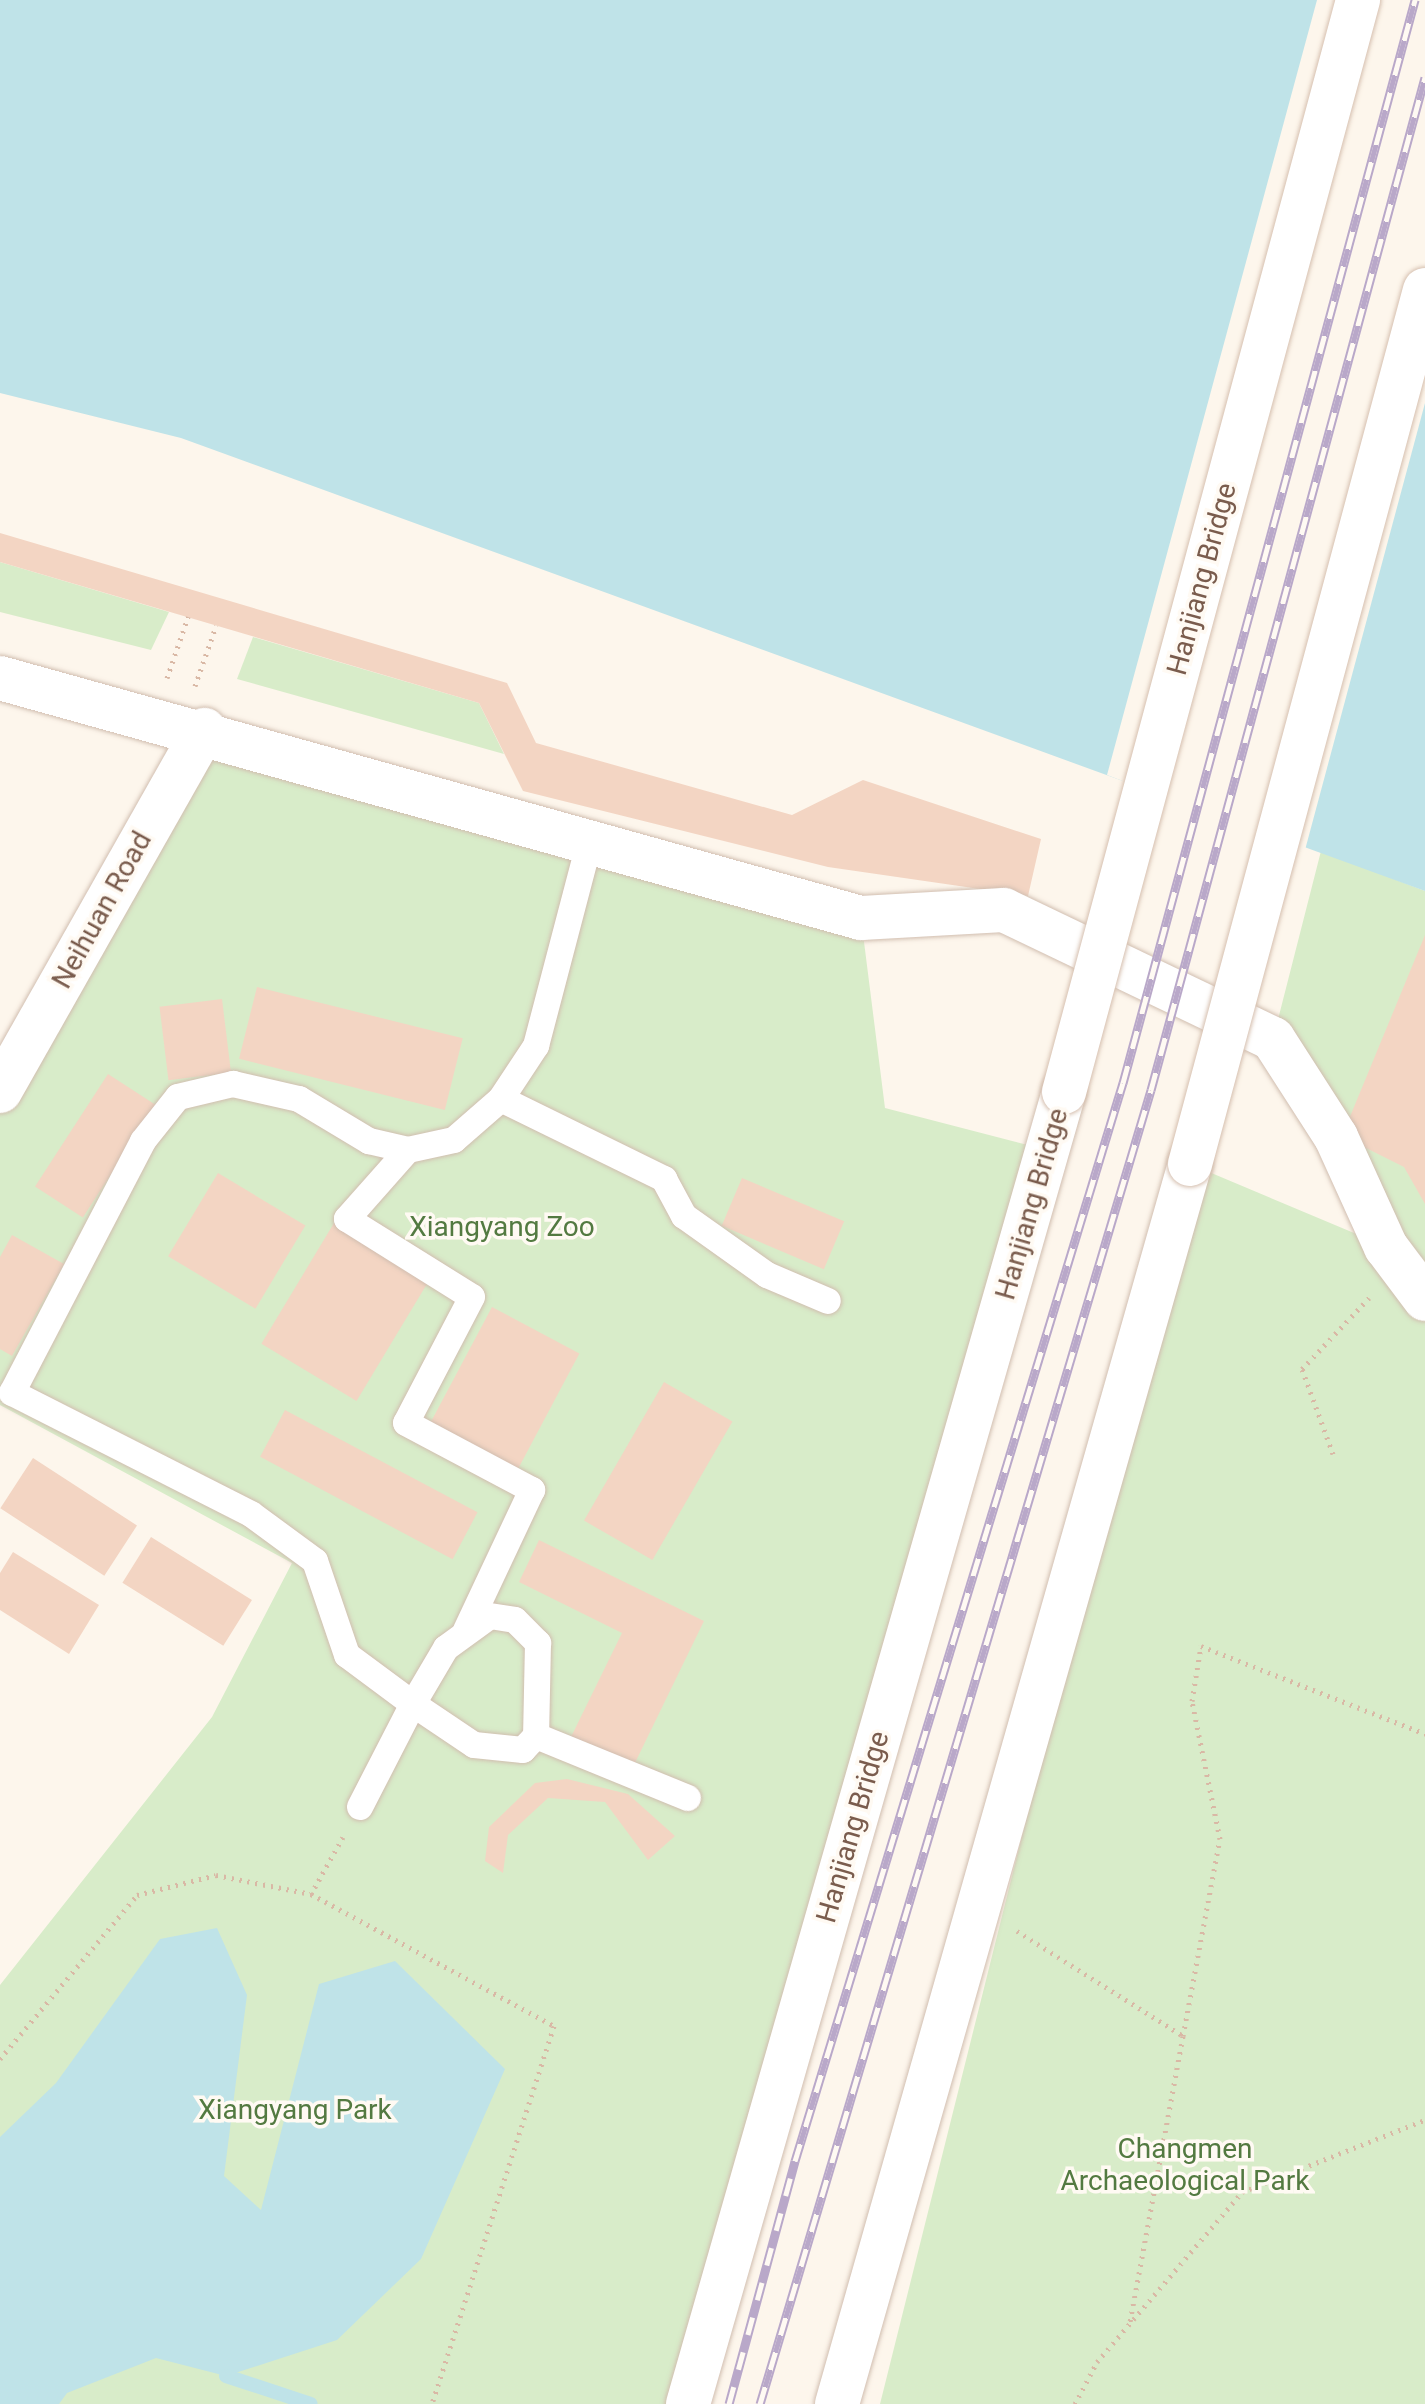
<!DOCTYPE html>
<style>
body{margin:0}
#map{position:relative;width:1425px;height:2404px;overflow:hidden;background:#fdf6ec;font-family:Roboto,sans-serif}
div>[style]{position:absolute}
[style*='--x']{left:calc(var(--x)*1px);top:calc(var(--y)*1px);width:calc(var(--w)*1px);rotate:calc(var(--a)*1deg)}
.green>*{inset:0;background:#d8ecc9}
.water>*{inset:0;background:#bfe3e8}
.pier>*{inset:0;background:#fdf6ec}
.stream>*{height:14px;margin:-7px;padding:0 7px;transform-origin:7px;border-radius:7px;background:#bfe3e8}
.building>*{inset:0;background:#f3d5c3;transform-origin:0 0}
.path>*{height:5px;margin-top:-2.5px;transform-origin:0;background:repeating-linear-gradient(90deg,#d9b8a5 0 2px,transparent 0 8px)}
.roads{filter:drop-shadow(0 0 2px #d1beb0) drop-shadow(0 0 2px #d1beb0)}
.lane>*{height:26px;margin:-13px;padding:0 13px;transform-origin:13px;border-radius:13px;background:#fff}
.secondary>*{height:44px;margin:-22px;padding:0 22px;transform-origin:22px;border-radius:22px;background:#fff}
.rail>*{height:9px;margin-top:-4.5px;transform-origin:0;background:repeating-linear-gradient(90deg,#fffaf3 0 18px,#b9a8c9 0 36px);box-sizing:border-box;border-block:2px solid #b9a8c9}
.bridges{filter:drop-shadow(0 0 2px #d6c0b0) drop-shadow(0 0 2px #d6c0b0)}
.secondary-bridge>*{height:44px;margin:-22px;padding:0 22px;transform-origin:22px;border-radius:22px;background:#fff}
span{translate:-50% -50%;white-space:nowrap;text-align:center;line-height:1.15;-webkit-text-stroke:7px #fffaf3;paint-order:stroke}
.street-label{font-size:28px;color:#7a5c4d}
.park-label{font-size:28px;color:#537a41}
</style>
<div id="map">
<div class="green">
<div style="clip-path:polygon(0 562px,169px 612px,151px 650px,0 612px)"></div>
<div style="clip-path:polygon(253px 637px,479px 703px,504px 754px,237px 679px)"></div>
<div style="clip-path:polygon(204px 730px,861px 918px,885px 1108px,1047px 1150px,688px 2404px,0 2404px,0 1985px,212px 1717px,292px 1563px,0 1405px,0 1091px)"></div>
<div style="clip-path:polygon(1321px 851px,1425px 891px,1425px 2404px,880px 2404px,1190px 1164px,1385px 1246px,1273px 1039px)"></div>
</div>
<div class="water">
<div style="clip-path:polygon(0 0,1425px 0,1425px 891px,181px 438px,0 393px)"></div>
<div style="clip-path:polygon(217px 1928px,247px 1995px,224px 2176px,261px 2210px,319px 1984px,395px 1961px,505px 2069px,421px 2259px,337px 2340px,226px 2376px,156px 2358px,67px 2393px,59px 2404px,0 2404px,0 2137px,56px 2083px,160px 1939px)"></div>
</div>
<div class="pier">
<div style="clip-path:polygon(1317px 0,1425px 0,1425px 403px,1305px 850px,1107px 775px)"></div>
</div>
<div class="stream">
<div style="--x:226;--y:2376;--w:89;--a:18.2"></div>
</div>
<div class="building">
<div style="clip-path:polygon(0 533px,507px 683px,536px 743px,792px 815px,863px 780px,1041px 839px,1028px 896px,828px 867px,523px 791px,479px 703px,0 562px)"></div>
<div style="clip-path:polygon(1425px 935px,1425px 1204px,1404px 1167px,1342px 1136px)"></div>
<div style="left:257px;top:987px;width:212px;height:74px;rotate:14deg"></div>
<div style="left:222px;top:999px;width:74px;height:63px;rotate:83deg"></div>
<div style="left:108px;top:1074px;width:57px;height:134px;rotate:33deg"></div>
<div style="left:218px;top:1173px;width:102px;height:97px;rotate:31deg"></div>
<div style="left:742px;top:1178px;width:111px;height:52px;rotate:23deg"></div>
<div style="left:334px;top:1223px;width:111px;height:141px;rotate:31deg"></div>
<div style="clip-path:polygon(12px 1235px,64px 1264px,12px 1356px,0 1349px,0 1257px)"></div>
<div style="left:492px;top:1307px;width:99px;height:132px;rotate:28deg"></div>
<div style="left:664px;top:1382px;width:79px;height:160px;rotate:30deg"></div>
<div style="left:285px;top:1410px;width:218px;height:53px;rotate:28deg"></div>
<div style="left:33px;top:1458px;width:124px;height:60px;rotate:33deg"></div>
<div style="left:151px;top:1537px;width:119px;height:54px;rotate:32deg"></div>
<div style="clip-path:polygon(539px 1540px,704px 1621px,632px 1769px,570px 1739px,622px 1633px,519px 1582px)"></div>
<div style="clip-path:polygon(13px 1552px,99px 1605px,69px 1654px,0 1610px,0 1573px)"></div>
<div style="clip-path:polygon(567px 1779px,628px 1794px,675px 1836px,648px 1860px,605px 1802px,548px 1798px,508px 1835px,503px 1873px,485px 1861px,489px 1827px,535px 1783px)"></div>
</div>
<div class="path">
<div style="--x:167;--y:678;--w:65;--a:-71"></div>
<div style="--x:195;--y:686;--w:64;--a:-70.7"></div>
<div style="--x:1333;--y:1454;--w:90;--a:-110"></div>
<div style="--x:1302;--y:1369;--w:98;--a:-46.7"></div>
<div style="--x:343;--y:1837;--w:65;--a:119.3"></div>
<div style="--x:311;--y:1894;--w:277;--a:28.5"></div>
<div style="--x:554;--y:2026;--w:397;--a:107.9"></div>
<div style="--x:1017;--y:1931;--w:196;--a:32.3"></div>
<div style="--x:1183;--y:2036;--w:292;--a:100.5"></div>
<div style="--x:1183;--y:2036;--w:200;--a:-79.4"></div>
<div style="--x:1220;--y:1839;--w:141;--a:-101.5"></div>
<div style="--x:1192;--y:1701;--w:56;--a:-80.7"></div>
<div style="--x:1201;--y:1646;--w:241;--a:21.4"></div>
<div style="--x:0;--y:2059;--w:214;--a:-50.1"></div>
<div style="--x:137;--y:1895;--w:81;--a:-14.2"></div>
<div style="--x:216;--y:1875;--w:97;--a:11.3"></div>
<div style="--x:1075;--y:2404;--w:47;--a:-62.4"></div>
<div style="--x:1097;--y:2362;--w:223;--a:-49.5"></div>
<div style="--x:1242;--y:2192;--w:197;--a:-21.5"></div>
</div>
<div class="roads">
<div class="lane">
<div style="--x:501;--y:1099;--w:182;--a:26.1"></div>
<div style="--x:664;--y:1179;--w:42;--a:61.6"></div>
<div style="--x:684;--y:1216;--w:102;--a:35.4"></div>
<div style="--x:767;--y:1275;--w:66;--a:23.1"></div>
<div style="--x:408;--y:1150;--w:92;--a:131.5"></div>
<div style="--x:347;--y:1219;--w:147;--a:32"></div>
<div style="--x:472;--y:1297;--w:142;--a:117.6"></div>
<div style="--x:406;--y:1423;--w:143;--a:28"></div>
<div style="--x:532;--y:1490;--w:155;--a:115.2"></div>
<div style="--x:490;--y:1616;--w:25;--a:9"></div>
<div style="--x:515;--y:1620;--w:33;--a:45"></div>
<div style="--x:538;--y:1643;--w:93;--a:91.2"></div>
<div style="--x:536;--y:1736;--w:19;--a:133"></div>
<div style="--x:523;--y:1750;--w:49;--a:-174.2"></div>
<div style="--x:474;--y:1745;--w:73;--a:-146.1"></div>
<div style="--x:413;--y:1704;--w:65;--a:-59.5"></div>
<div style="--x:446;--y:1648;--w:54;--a:-36"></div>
<div style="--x:536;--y:1736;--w:164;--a:22.2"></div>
<div style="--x:360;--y:1807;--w:116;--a:-62.8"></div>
<div style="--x:413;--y:1704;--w:82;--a:-143.4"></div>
<div style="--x:347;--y:1655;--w:99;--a:-108.8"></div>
<div style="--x:315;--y:1561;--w:79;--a:-143.7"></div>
<div style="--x:251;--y:1514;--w:268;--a:-153.1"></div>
<div style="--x:12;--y:1393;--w:284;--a:-62.5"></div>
<div style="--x:143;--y:1141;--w:56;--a:-51.5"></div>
<div style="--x:178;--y:1097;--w:57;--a:-13.3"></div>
<div style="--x:233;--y:1084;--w:68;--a:12.8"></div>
<div style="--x:299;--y:1099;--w:82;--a:31"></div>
<div style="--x:369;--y:1141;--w:40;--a:13"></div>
<div style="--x:408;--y:1150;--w:47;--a:-12.3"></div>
<div style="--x:454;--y:1140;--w:62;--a:-41.1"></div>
<div style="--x:501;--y:1099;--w:64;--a:-56.6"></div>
<div style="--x:536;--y:1046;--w:213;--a:-75.3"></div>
</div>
<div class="secondary">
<div style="--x:0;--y:678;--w:894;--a:15.58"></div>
<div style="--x:861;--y:918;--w:143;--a:-3.2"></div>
<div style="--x:1004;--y:910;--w:298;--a:25.6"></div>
<div style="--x:1273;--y:1039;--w:117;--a:57.3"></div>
<div style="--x:1336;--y:1137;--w:121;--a:65.6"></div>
<div style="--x:1386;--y:1247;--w:65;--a:53.1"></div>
<div style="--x:0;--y:1091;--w:415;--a:-60.5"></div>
<div style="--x:688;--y:2404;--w:1365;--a:-74.01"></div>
<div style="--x:837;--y:2404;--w:1289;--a:-74.11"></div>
</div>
</div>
<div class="rail">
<div style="--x:729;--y:2404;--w:252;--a:-74.8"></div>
<div style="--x:795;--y:2161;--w:1127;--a:-73.08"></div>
<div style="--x:1123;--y:1083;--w:1122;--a:-74.91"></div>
<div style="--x:760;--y:2404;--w:1371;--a:-73.43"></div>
<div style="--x:1151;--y:1090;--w:1049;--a:-74.86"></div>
</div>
<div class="bridges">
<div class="secondary-bridge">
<div style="--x:1064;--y:1092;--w:1131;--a:-74.93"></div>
<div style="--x:1190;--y:1164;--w:905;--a:-74.95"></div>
</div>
</div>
<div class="street-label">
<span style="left:1202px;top:579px;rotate:-75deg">Hanjiang Bridge</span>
<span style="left:102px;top:910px;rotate:-61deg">Neihuan Road</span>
<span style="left:1032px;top:1204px;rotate:-74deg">Hanjiang Bridge</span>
<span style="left:853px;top:1827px;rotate:-74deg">Hanjiang Bridge</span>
</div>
<div class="park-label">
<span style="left:502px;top:1227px">Xiangyang Zoo</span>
<span style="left:295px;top:2110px">Xiangyang Park</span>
<span style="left:1185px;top:2165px">Changmen<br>Archaeological Park</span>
</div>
</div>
